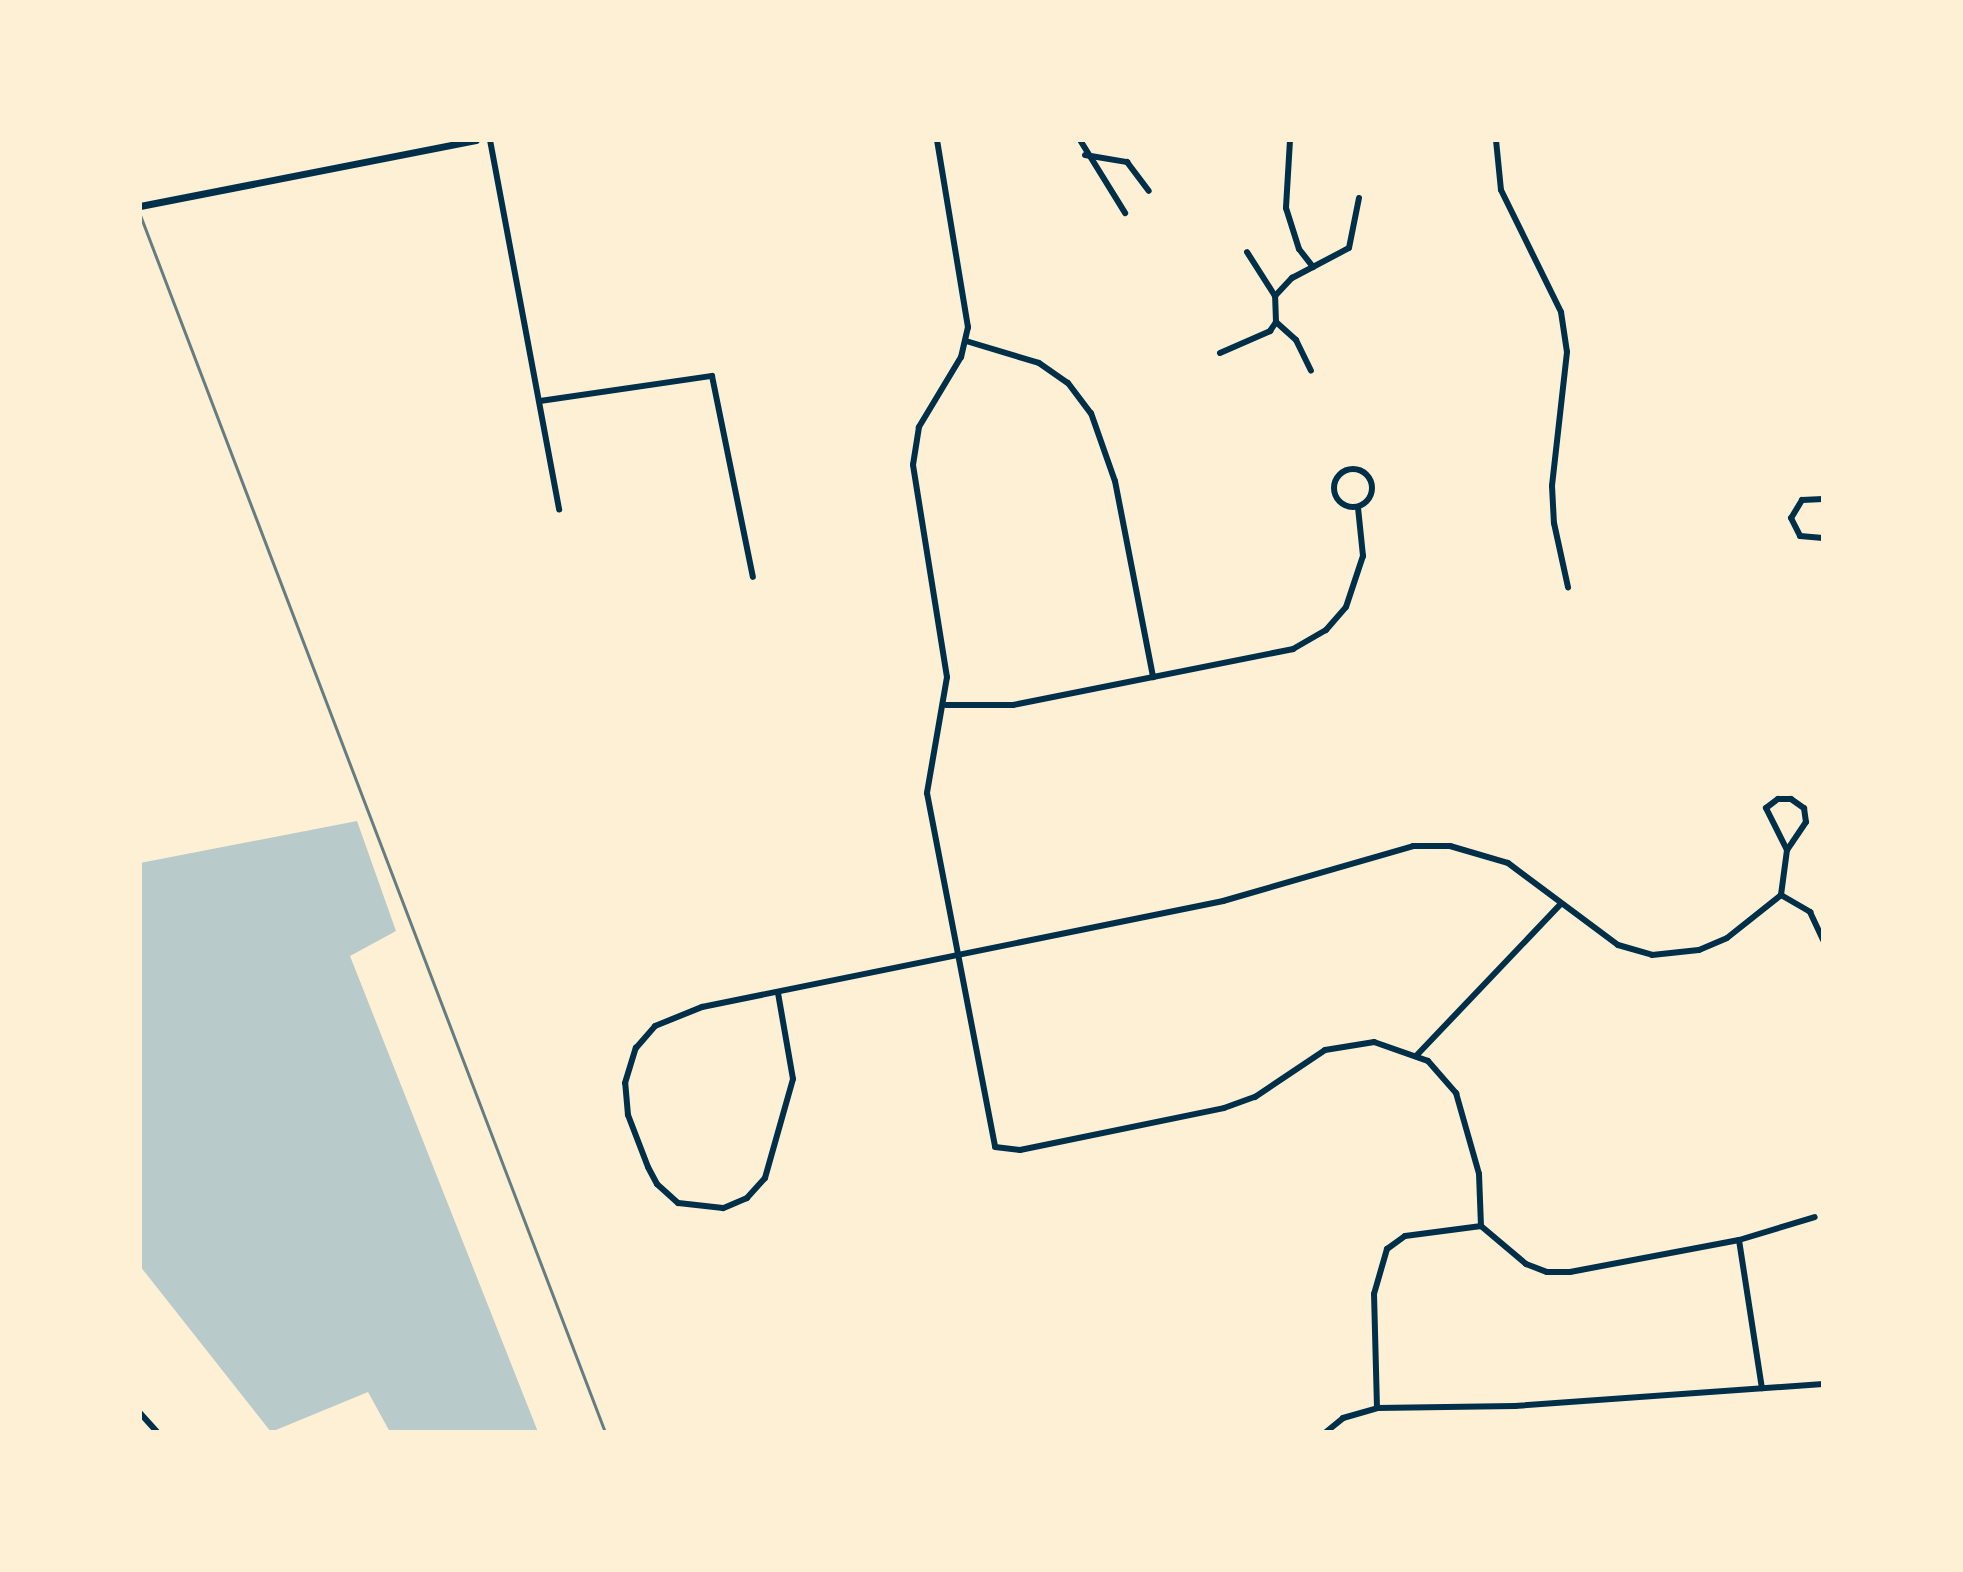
<!DOCTYPE html>
<style>
body{margin:0}
#map{position:relative;width:1963px;height:1572px;overflow:hidden;background:#fdf0d5;font-family:"Source Sans 3",sans-serif}
div>[style]{position:absolute}
[style*='--x']{left:calc(var(--x)*1px);top:calc(var(--y)*1px);width:calc(var(--w)*1px);rotate:calc(var(--a)*1deg)}
.green>*{inset:0;background:#b9caca}
.minor>*{height:6px;margin:-3px;padding:0 3px;transform-origin:3px;border-radius:3px;background:#003049}
.minor>.ring{margin:-3px;padding:0;box-sizing:content-box;background:none;border:6px solid #003049;border-radius:50%}
.tertiary>*{height:7px;margin:-3.5px;padding:0 3.5px;transform-origin:3.5px;border-radius:3.5px;background:#003049}
.rail>*{height:3px;margin:-1.5px;padding:0 1.5px;transform-origin:1.5px;border-radius:1.5px;background:#657d81}
span{translate:-50% -50%;white-space:nowrap;text-align:center;line-height:1.15;-webkit-text-stroke:8px #fdf0d5;paint-order:stroke}
.frame{position:absolute;inset:0;border:142px solid #fdf0d5;pointer-events:none}
</style>
<div id="map">
<div class="green">
<div style="clip-path:polygon(357px 821px,396px 931px,350px 956px,538px 1432px,390px 1432px,368px 1392px,271px 1432px,140px 1266px,140px 863px)"></div>
</div>
<div class="minor">
<div style="--x:490;--y:140;--w:376;--a:79.4"></div>
<div style="--x:937;--y:140;--w:190;--a:80.6"></div>
<div style="--x:968;--y:327;--w:31;--a:103"></div>
<div style="--x:961;--y:357;--w:82;--a:121"></div>
<div style="--x:919;--y:427;--w:38;--a:99"></div>
<div style="--x:913;--y:465;--w:215;--a:80.9"></div>
<div style="--x:947;--y:677;--w:118;--a:99.8"></div>
<div style="--x:927;--y:793;--w:360;--a:79.1"></div>
<div style="--x:995;--y:1147;--w:25;--a:7"></div>
<div style="--x:1020;--y:1150;--w:208;--a:-11.6"></div>
<div style="--x:1224;--y:1108;--w:33;--a:-20"></div>
<div style="--x:1255;--y:1097;--w:84;--a:-33.9"></div>
<div style="--x:1325;--y:1050;--w:50;--a:-9.3"></div>
<div style="--x:1374;--y:1042;--w:57;--a:19.4"></div>
<div style="--x:1428;--y:1061;--w:43;--a:48.8"></div>
<div style="--x:1456;--y:1093;--w:84;--a:74.1"></div>
<div style="--x:1479;--y:1174;--w:52;--a:87.8"></div>
<div style="--x:1481;--y:1226;--w:59;--a:40.2"></div>
<div style="--x:1526;--y:1264;--w:22;--a:21"></div>
<div style="--x:1547;--y:1272;--w:23;--a:0"></div>
<div style="--x:1570;--y:1272;--w:172;--a:-10.7"></div>
<div style="--x:1739;--y:1240;--w:79;--a:-16.8"></div>
<div style="--x:1080;--y:140;--w:86;--a:58.3"></div>
<div style="--x:1290;--y:140;--w:68;--a:93.4"></div>
<div style="--x:1286;--y:208;--w:43;--a:72.4"></div>
<div style="--x:1299;--y:249;--w:23;--a:52"></div>
<div style="--x:1496;--y:140;--w:50;--a:84.3"></div>
<div style="--x:1501;--y:190;--w:136;--a:63.8"></div>
<div style="--x:1561;--y:312;--w:40;--a:81.5"></div>
<div style="--x:1567;--y:352;--w:135;--a:96.4"></div>
<div style="--x:1552;--y:486;--w:37;--a:87"></div>
<div style="--x:1554;--y:523;--w:66;--a:77.7"></div>
<div style="--x:1085;--y:155;--w:43;--a:9.5"></div>
<div style="--x:1127;--y:162;--w:36;--a:53"></div>
<div style="--x:1275;--y:296;--w:25;--a:-47"></div>
<div style="--x:1292;--y:278;--w:64;--a:-27.8"></div>
<div style="--x:1349;--y:248;--w:51;--a:-78.7"></div>
<div style="--x:1276;--y:322;--w:27;--a:42"></div>
<div style="--x:1296;--y:340;--w:34;--a:64"></div>
<div style="--x:966;--y:341;--w:76;--a:16.8"></div>
<div style="--x:1039;--y:363;--w:35;--a:35"></div>
<div style="--x:1068;--y:383;--w:38;--a:53"></div>
<div style="--x:1091;--y:413;--w:72;--a:70.6"></div>
<div style="--x:1115;--y:481;--w:200;--a:79"></div>
<div style="--x:1220;--y:353;--w:55;--a:-23.7"></div>
<div style="--x:1270;--y:331;--w:11;--a:-56"></div>
<div style="--x:1276;--y:322;--w:26;--a:-92"></div>
<div style="--x:1275;--y:296;--w:52;--a:-122.5"></div>
<div style="--x:540;--y:401;--w:174;--a:-8.3"></div>
<div style="--x:712;--y:376;--w:205;--a:78.5"></div>
<div class="ring" style="left:1334px;top:469px;width:32px;height:32px"></div>
<div style="--x:1823;--y:499;--w:21;--a:177"></div>
<div style="--x:1802;--y:500;--w:21;--a:121"></div>
<div style="--x:1791;--y:518;--w:20;--a:63"></div>
<div style="--x:1800;--y:536;--w:23;--a:5"></div>
<div style="--x:946;--y:705;--w:67;--a:0"></div>
<div style="--x:1013;--y:705;--w:286;--a:-11.3"></div>
<div style="--x:1293;--y:649;--w:38;--a:-30"></div>
<div style="--x:1326;--y:630;--w:30;--a:-49"></div>
<div style="--x:1346;--y:607;--w:54;--a:-71.6"></div>
<div style="--x:1363;--y:556;--w:48;--a:-95.9"></div>
<div style="--x:1791;--y:799;--w:16;--a:35"></div>
<div style="--x:1804;--y:808;--w:14;--a:82"></div>
<div style="--x:1806;--y:822;--w:34;--a:124"></div>
<div style="--x:1787;--y:850;--w:47;--a:-116.6"></div>
<div style="--x:1766;--y:808;--w:15;--a:-37"></div>
<div style="--x:1778;--y:799;--w:13;--a:0"></div>
<div style="--x:1781;--y:895;--w:34;--a:30"></div>
<div style="--x:1810;--y:912;--w:31;--a:65"></div>
<div style="--x:1781;--y:895;--w:45;--a:-82.4"></div>
<div style="--x:778;--y:993;--w:87;--a:80.1"></div>
<div style="--x:793;--y:1079;--w:103;--a:105.8"></div>
<div style="--x:765;--y:1178;--w:27;--a:132"></div>
<div style="--x:747;--y:1198;--w:26;--a:157"></div>
<div style="--x:723;--y:1208;--w:45;--a:-173.7"></div>
<div style="--x:678;--y:1203;--w:28;--a:-138"></div>
<div style="--x:657;--y:1184;--w:19;--a:-118"></div>
<div style="--x:648;--y:1167;--w:56;--a:-111"></div>
<div style="--x:628;--y:1115;--w:32;--a:-95"></div>
<div style="--x:625;--y:1083;--w:37;--a:-73"></div>
<div style="--x:636;--y:1048;--w:29;--a:-49"></div>
<div style="--x:655;--y:1026;--w:51;--a:-22"></div>
<div style="--x:702;--y:1007;--w:532;--a:-11.5"></div>
<div style="--x:1223;--y:901;--w:198;--a:-16.1"></div>
<div style="--x:1413;--y:846;--w:37;--a:0"></div>
<div style="--x:1450;--y:846;--w:60;--a:16.3"></div>
<div style="--x:1508;--y:863;--w:137;--a:36.7"></div>
<div style="--x:1618;--y:945;--w:35;--a:16"></div>
<div style="--x:1652;--y:955;--w:47;--a:-6.1"></div>
<div style="--x:1699;--y:950;--w:30;--a:-23"></div>
<div style="--x:1727;--y:938;--w:69;--a:-38.5"></div>
<div style="--x:1416;--y:1056;--w:210;--a:-46.4"></div>
<div style="--x:1739;--y:1240;--w:150;--a:81.2"></div>
<div style="--x:1377;--y:1408;--w:114;--a:-91.5"></div>
<div style="--x:1374;--y:1294;--w:47;--a:-73.9"></div>
<div style="--x:1387;--y:1249;--w:22;--a:-36"></div>
<div style="--x:1405;--y:1236;--w:77;--a:-7.5"></div>
<div style="--x:140;--y:1413;--w:25;--a:48"></div>
<div style="--x:1326;--y:1432;--w:22;--a:-39"></div>
<div style="--x:1343;--y:1418;--w:35;--a:-16"></div>
<div style="--x:1377;--y:1408;--w:138;--a:-0.8"></div>
<div style="--x:1515;--y:1406;--w:309;--a:-4.1"></div>
</div>
<div class="tertiary">
<div style="--x:140;--y:206;--w:342;--a:-11.1"></div>
</div>
<div class="rail">
<div style="--x:140;--y:215;--w:1303;--a:69.09"></div>
</div>
<div class="frame"></div>
</div>
